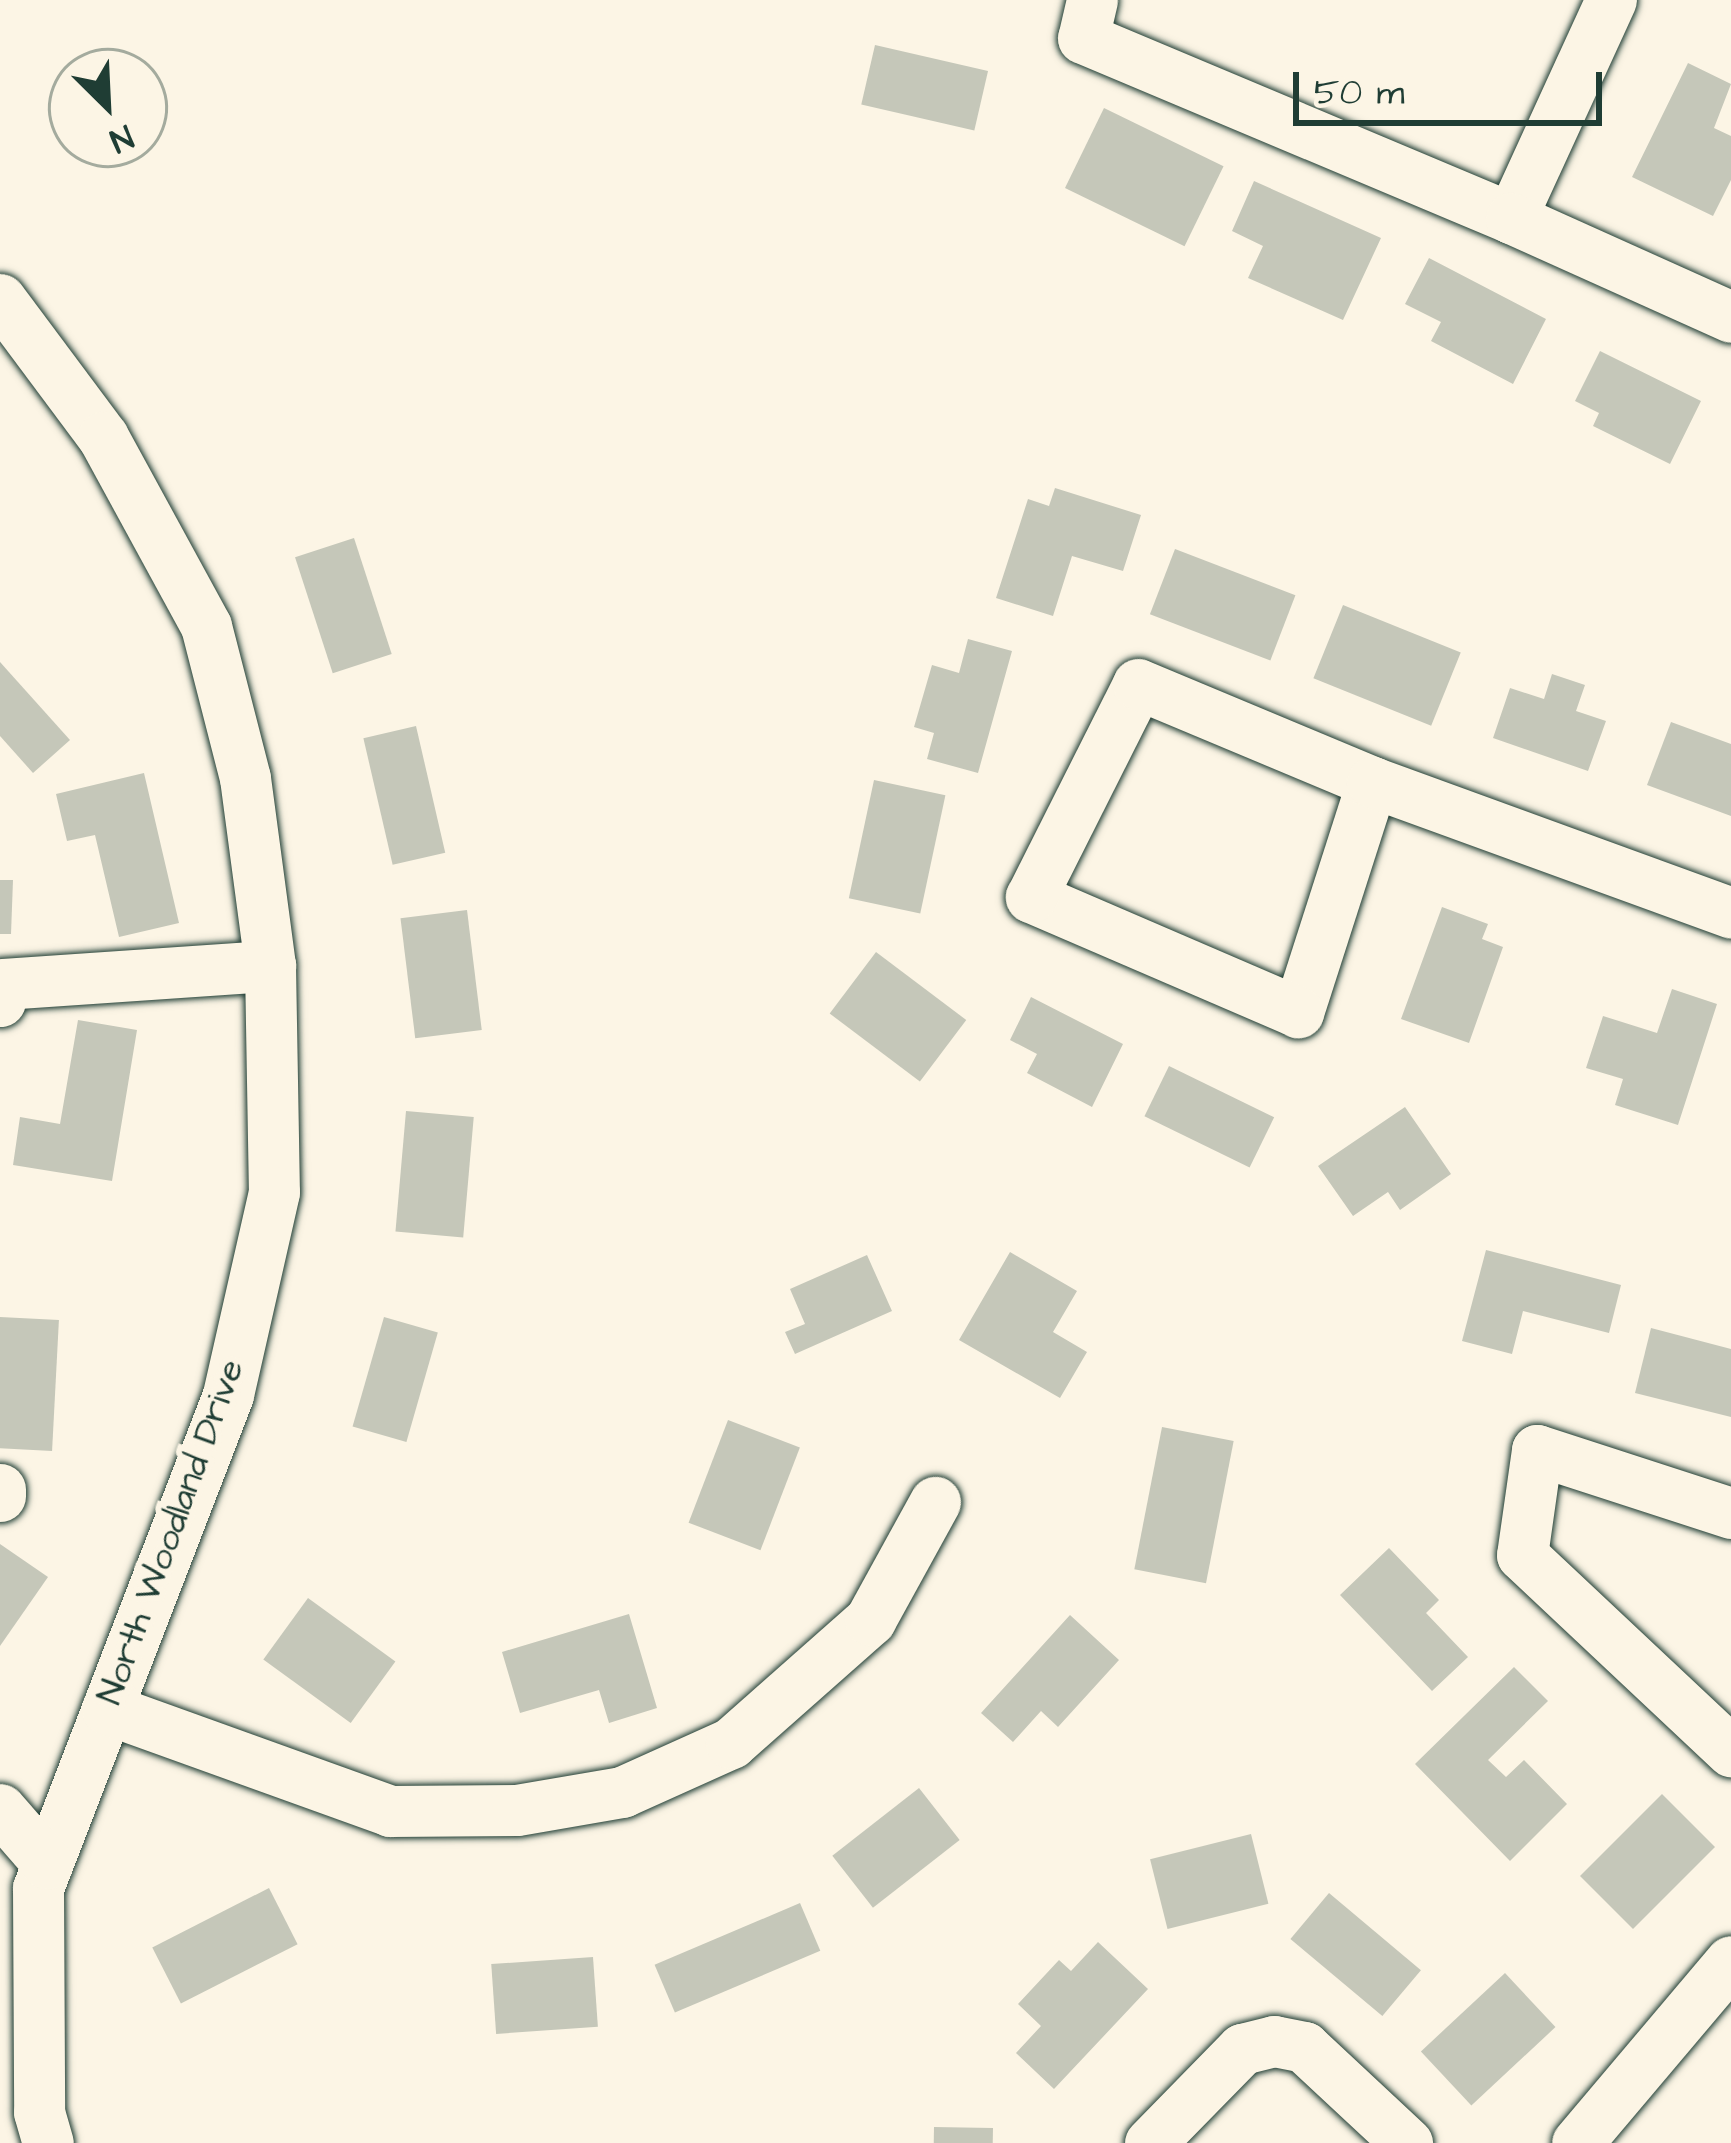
<!DOCTYPE html>
<style>
body{margin:0}
#map{position:relative;width:1731px;height:2143px;overflow:hidden;background:#fcf5e5;font-family:"Architects Daughter",sans-serif}
div>[style]{position:absolute}
[style*='--x']{left:calc(var(--x)*1px);top:calc(var(--y)*1px);width:calc(var(--w)*1px);rotate:calc(var(--a)*1deg)}
.building>*{inset:0;background:#c5c7b9;transform-origin:0 0}
.roads{filter:drop-shadow(0 0 3px #1f3d34) drop-shadow(0 0 3px #1f3d34)}
.minor>*{height:51px;margin:-25.5px;padding:0 25.5px;transform-origin:25.5px;border-radius:25.5px;background:#fcf5e5}
span{translate:-50% -50%;white-space:nowrap;text-align:center;line-height:1.15;-webkit-text-stroke:12px #fcf5e5;paint-order:stroke}
.street-label{font-size:36px;color:#1f3d34}
.north{position:absolute;left:48px;top:48px;width:120px;height:120px;box-sizing:border-box;background:#fcf5e5;border:3px solid #a4ab9e;border-radius:50%;rotate:156deg;font-size:33px;font-weight:700;line-height:48px;text-align:center;color:#1f3d34}
.north::after{content:'';display:block;margin:auto;width:42px;height:54px;background:#1f3d34;clip-path:polygon(50% 0,100% 100%,50% 72%,0 100%)}
.scale{position:absolute;left:1293px;top:72px;width:309px;height:54px;box-sizing:border-box;border:6px solid #1f3d34;border-top:0;padding-left:15px;font-size:36px;line-height:42px;white-space:nowrap;color:#1f3d34;-webkit-text-stroke:9px #fcf5e5;paint-order:stroke}
</style>
<div id="map">
<div class="building">
<div style="left:875px;top:45px;width:116px;height:61px;rotate:13deg"></div>
<div style="clip-path:polygon(1688px 63px,1731px 84px,1714px 128px,1731px 136px,1731px 180px,1713px 216px,1632px 177px)"></div>
<div style="left:1104px;top:108px;width:133px;height:89px;rotate:26deg"></div>
<div style="clip-path:polygon(1254px 181px,1381px 238px,1343px 320px,1248px 278px,1263px 246px,1232px 231px)"></div>
<div style="clip-path:polygon(1429px 258px,1546px 319px,1513px 384px,1431px 341px,1441px 322px,1405px 304px)"></div>
<div style="clip-path:polygon(1600px 351px,1701px 401px,1670px 464px,1593px 426px,1599px 413px,1575px 401px)"></div>
<div style="clip-path:polygon(1055px 488px,1141px 515px,1123px 571px,1072px 556px,1053px 616px,996px 598px,1028px 499px,1049px 506px)"></div>
<div style="left:354px;top:538px;width:122px;height:62px;rotate:72deg"></div>
<div style="left:1175px;top:549px;width:129px;height:70px;rotate:21deg"></div>
<div style="left:1343px;top:605px;width:127px;height:79px;rotate:22deg"></div>
<div style="clip-path:polygon(968px 639px,1012px 651px,978px 773px,927px 759px,934px 733px,914px 727px,932px 665px,959px 673px)"></div>
<div style="clip-path:polygon(0 662px,70px 740px,33px 773px,0 736px)"></div>
<div style="clip-path:polygon(1552px 674px,1585px 685px,1576px 711px,1606px 721px,1588px 771px,1493px 738px,1510px 688px,1544px 699px)"></div>
<div style="clip-path:polygon(1671px 722px,1731px 744px,1731px 816px,1647px 785px)"></div>
<div style="left:416px;top:726px;width:130px;height:54px;rotate:77deg"></div>
<div style="clip-path:polygon(144px 773px,179px 923px,119px 937px,95px 835px,67px 841px,56px 794px)"></div>
<div style="left:874px;top:780px;width:73px;height:121px;rotate:12deg"></div>
<div style="clip-path:polygon(0 880px,13px 880px,11px 934px,0 934px)"></div>
<div style="clip-path:polygon(1442px 907px,1488px 924px,1482px 939px,1503px 947px,1469px 1043px,1401px 1019px)"></div>
<div style="left:467px;top:910px;width:121px;height:67px;rotate:83deg"></div>
<div style="left:876px;top:952px;width:113px;height:77px;rotate:37deg"></div>
<div style="clip-path:polygon(1672px 989px,1717px 1004px,1678px 1125px,1615px 1105px,1623px 1079px,1586px 1068px,1603px 1016px,1657px 1033px)"></div>
<div style="clip-path:polygon(1031px 997px,1123px 1044px,1092px 1107px,1027px 1073px,1037px 1054px,1010px 1040px)"></div>
<div style="clip-path:polygon(78px 1020px,137px 1030px,112px 1181px,13px 1165px,20px 1117px,60px 1124px)"></div>
<div style="left:1169px;top:1066px;width:117px;height:56px;rotate:26deg"></div>
<div style="clip-path:polygon(1405px 1107px,1451px 1174px,1400px 1210px,1388px 1192px,1353px 1216px,1318px 1166px)"></div>
<div style="left:406px;top:1111px;width:68px;height:121px;rotate:5deg"></div>
<div style="clip-path:polygon(1486px 1250px,1621px 1285px,1609px 1333px,1523px 1311px,1512px 1354px,1462px 1341px)"></div>
<div style="clip-path:polygon(1010px 1252px,1077px 1291px,1053px 1332px,1087px 1352px,1060px 1398px,959px 1340px)"></div>
<div style="clip-path:polygon(867px 1255px,892px 1311px,795px 1354px,785px 1332px,805px 1324px,790px 1289px)"></div>
<div style="left:0;top:1317px;width:59px;height:131px;rotate:3deg"></div>
<div style="left:384px;top:1317px;width:56px;height:114px;rotate:16deg"></div>
<div style="clip-path:polygon(1651px 1328px,1731px 1349px,1731px 1417px,1635px 1393px)"></div>
<div style="left:728px;top:1420px;width:77px;height:110px;rotate:21deg"></div>
<div style="left:1162px;top:1427px;width:73px;height:145px;rotate:11deg"></div>
<div style="clip-path:polygon(0 1544px,48px 1577px,0 1646px)"></div>
<div style="clip-path:polygon(1389px 1548px,1439px 1600px,1426px 1613px,1468px 1657px,1432px 1691px,1340px 1595px)"></div>
<div style="left:308px;top:1598px;width:108px;height:76px;rotate:36deg"></div>
<div style="clip-path:polygon(629px 1614px,657px 1708px,609px 1723px,599px 1690px,520px 1713px,502px 1652px)"></div>
<div style="clip-path:polygon(1070px 1615px,1119px 1660px,1058px 1727px,1041px 1711px,1013px 1742px,981px 1713px)"></div>
<div style="clip-path:polygon(1514px 1667px,1548px 1701px,1488px 1760px,1506px 1777px,1524px 1760px,1567px 1804px,1510px 1861px,1415px 1764px)"></div>
<div style="left:919px;top:1788px;width:66px;height:110px;rotate:52deg"></div>
<div style="left:1662px;top:1794px;width:75px;height:116px;rotate:45deg"></div>
<div style="left:1251px;top:1834px;width:72px;height:104px;rotate:76deg"></div>
<div style="left:269px;top:1888px;width:63px;height:131px;rotate:63deg"></div>
<div style="left:1329px;top:1893px;width:120px;height:60px;rotate:40deg"></div>
<div style="left:800px;top:1903px;width:52px;height:158px;rotate:67deg"></div>
<div style="clip-path:polygon(1098px 1942px,1148px 1989px,1054px 2089px,1016px 2053px,1041px 2026px,1018px 2004px,1059px 1960px,1071px 1971px)"></div>
<div style="left:593px;top:1957px;width:70px;height:102px;rotate:86deg"></div>
<div style="left:1505px;top:1973px;width:74px;height:115px;rotate:47deg"></div>
<div style="left:934px;top:2127px;width:59px;height:16px;rotate:1deg"></div>
</div>
<div class="roads">
<div class="minor">
<div style="--x:1092;--y:0;--w:39;--a:103"></div>
<div style="--x:1083;--y:38;--w:464;--a:22.8"></div>
<div style="--x:1511;--y:218;--w:240;--a:-65.4"></div>
<div style="--x:1511;--y:218;--w:241;--a:24.2"></div>
<div style="--x:0;--y:299;--w:172;--a:53.3"></div>
<div style="--x:103;--y:437;--w:215;--a:61.4"></div>
<div style="--x:206;--y:626;--w:157;--a:75.6"></div>
<div style="--x:245;--y:778;--w:190;--a:82.4"></div>
<div style="--x:270;--y:966;--w:226;--a:89"></div>
<div style="--x:274;--y:1192;--w:208;--a:102.8"></div>
<div style="--x:228;--y:1395;--w:528;--a:111.08"></div>
<div style="--x:38;--y:1888;--w:224;--a:89.7"></div>
<div style="--x:39;--y:2112;--w:32;--a:74"></div>
<div style="--x:1372;--y:782;--w:242;--a:107.8"></div>
<div style="--x:1298;--y:1012;--w:291;--a:-156.7"></div>
<div style="--x:1031;--y:897;--w:238;--a:-63.3"></div>
<div style="--x:1138;--y:684;--w:254;--a:22.7"></div>
<div style="--x:1372;--y:782;--w:382;--a:20"></div>
<div style="--x:0;--y:1001;--w:17;--a:-80"></div>
<div style="--x:3;--y:984;--w:268;--a:-3.9"></div>
<div style="--x:0;--y:1489;--w:7;--a:90"></div>
<div style="--x:1731;--y:1513;--w:204;--a:-162"></div>
<div style="--x:1537;--y:1450;--w:106;--a:98.1"></div>
<div style="--x:1522;--y:1555;--w:287;--a:43.2"></div>
<div style="--x:107;--y:1709;--w:301;--a:19.8"></div>
<div style="--x:390;--y:1811;--w:127;--a:-0.5"></div>
<div style="--x:517;--y:1810;--w:107;--a:-9.7"></div>
<div style="--x:622;--y:1792;--w:120;--a:-24.2"></div>
<div style="--x:731;--y:1743;--w:186;--a:-41.5"></div>
<div style="--x:870;--y:1620;--w:135;--a:-61.2"></div>
<div style="--x:0;--y:1809;--w:72;--a:49"></div>
<div style="--x:1150;--y:2143;--w:132;--a:-45.6"></div>
<div style="--x:1242;--y:2049;--w:33;--a:-14"></div>
<div style="--x:1274;--y:2041;--w:31;--a:11"></div>
<div style="--x:1304;--y:2047;--w:141;--a:43"></div>
<div style="--x:1577;--y:2143;--w:238;--a:-49.8"></div>
</div>
</div>
<div class="street-label">
<span style="left:171px;top:1532px;rotate:-70deg">North Woodland Drive</span>
</div>
<div class="north">N</div>
<div class="scale">50 m</div>
</div>
